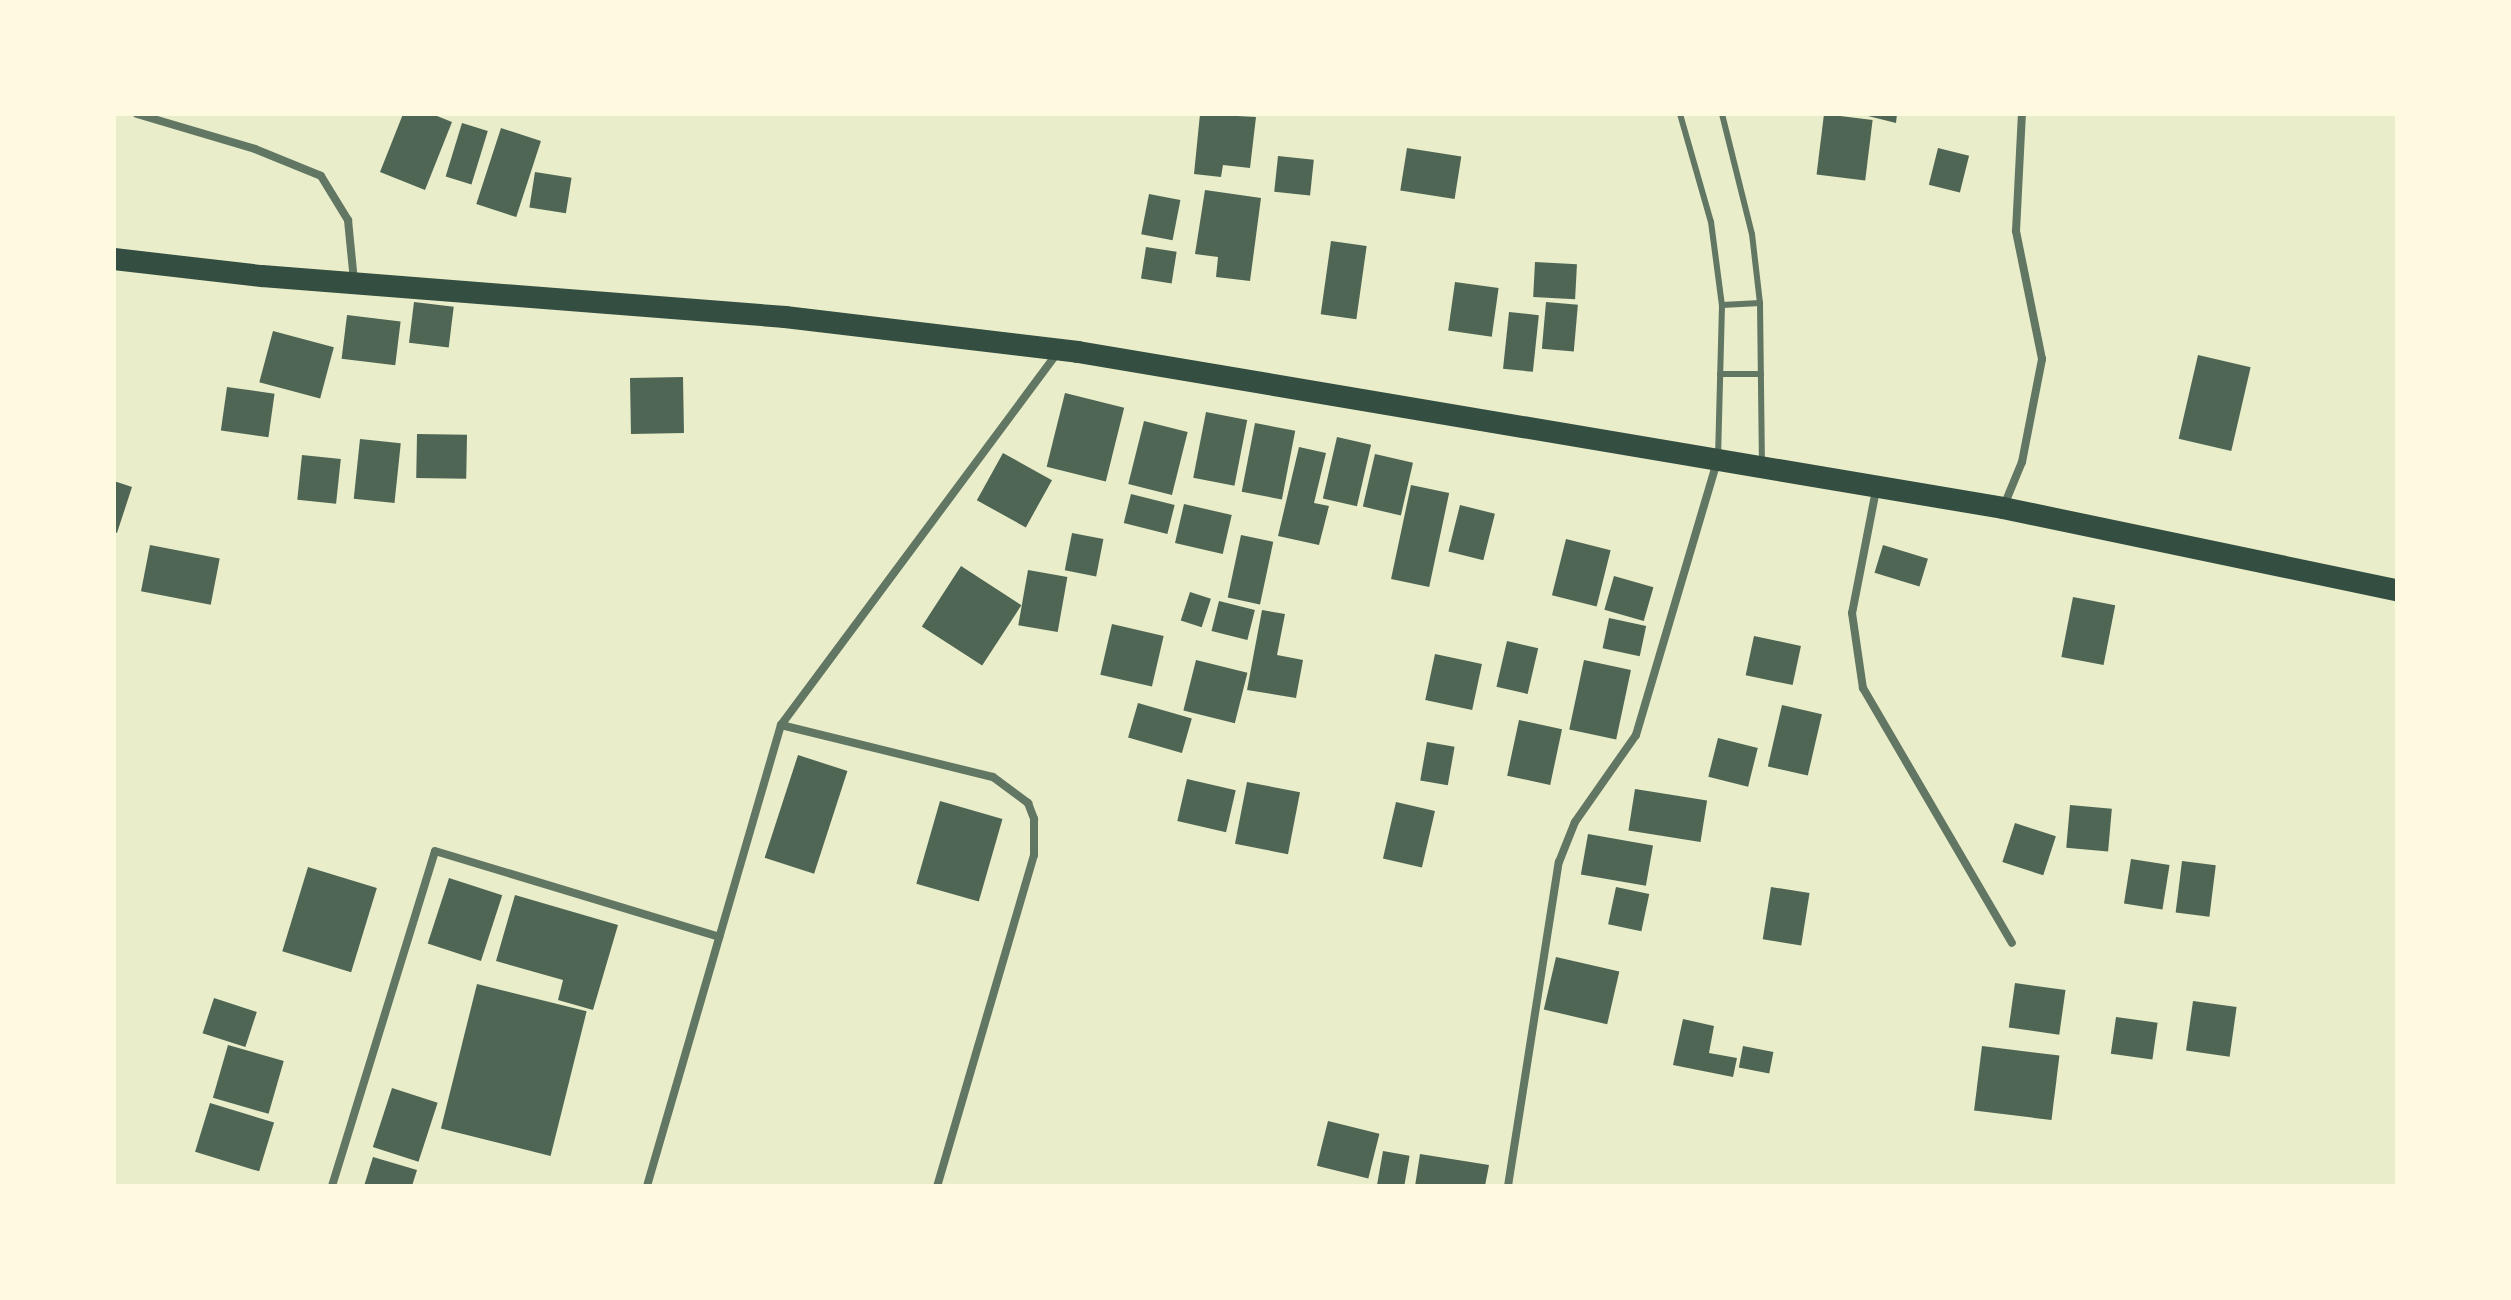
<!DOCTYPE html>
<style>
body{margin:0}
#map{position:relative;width:2511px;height:1300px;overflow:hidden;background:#e9edc9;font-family:Jost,sans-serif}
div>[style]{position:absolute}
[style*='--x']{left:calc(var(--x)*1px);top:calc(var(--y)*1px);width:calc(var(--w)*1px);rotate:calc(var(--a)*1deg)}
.building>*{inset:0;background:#4f6655;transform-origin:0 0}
.service>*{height:6px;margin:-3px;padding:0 3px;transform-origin:3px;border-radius:3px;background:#617663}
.minor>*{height:8px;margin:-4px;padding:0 4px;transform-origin:4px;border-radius:4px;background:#617663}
.trunk>*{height:22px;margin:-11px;padding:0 11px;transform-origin:11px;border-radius:11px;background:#344e41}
span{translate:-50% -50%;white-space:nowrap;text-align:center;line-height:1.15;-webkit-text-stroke:6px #fefae0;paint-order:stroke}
.frame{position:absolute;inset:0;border:116px solid #fefae0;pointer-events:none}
</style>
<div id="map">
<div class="building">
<div style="clip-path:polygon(403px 114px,432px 114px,452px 122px,425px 190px,380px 172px)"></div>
<div style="clip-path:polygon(1200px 114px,1256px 117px,1250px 168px,1223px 165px,1221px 177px,1194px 174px)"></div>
<div style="left:1824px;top:114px;width:49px;height:61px;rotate:7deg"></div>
<div style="clip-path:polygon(1860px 114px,1897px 114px,1896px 123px)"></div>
<div style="left:462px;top:123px;width:27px;height:56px;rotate:17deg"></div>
<div style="left:501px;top:128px;width:42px;height:80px;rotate:18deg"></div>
<div style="left:1407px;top:148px;width:55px;height:43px;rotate:9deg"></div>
<div style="left:1938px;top:148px;width:32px;height:38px;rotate:14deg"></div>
<div style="left:1278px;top:156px;width:36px;height:36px;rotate:6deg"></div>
<div style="left:535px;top:172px;width:37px;height:36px;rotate:9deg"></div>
<div style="clip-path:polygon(1205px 190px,1261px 198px,1250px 281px,1216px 277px,1218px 257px,1195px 254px)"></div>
<div style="left:1149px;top:194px;width:32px;height:41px;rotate:11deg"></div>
<div style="left:1331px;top:241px;width:36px;height:74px;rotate:8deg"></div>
<div style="left:1146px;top:247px;width:31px;height:32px;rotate:9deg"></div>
<div style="left:1535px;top:262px;width:42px;height:35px;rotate:3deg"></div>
<div style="left:1455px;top:282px;width:44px;height:49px;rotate:8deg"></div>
<div style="left:414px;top:302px;width:40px;height:41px;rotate:7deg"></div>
<div style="left:1546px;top:302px;width:32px;height:47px;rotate:5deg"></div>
<div style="left:1509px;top:312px;width:30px;height:57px;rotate:6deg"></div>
<div style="left:347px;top:315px;width:54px;height:44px;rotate:7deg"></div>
<div style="left:273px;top:331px;width:63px;height:53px;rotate:15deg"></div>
<div style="left:2198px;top:355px;width:54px;height:86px;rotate:13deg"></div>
<div style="left:683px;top:377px;width:56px;height:53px;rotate:89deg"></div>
<div style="left:227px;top:387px;width:48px;height:44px;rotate:8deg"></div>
<div style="left:1065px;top:393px;width:61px;height:76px;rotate:14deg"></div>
<div style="left:1206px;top:412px;width:42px;height:67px;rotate:11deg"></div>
<div style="left:1144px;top:421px;width:45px;height:65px;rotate:14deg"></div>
<div style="left:1255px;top:423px;width:41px;height:70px;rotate:11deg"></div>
<div style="left:417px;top:434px;width:50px;height:44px;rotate:1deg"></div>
<div style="left:1337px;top:437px;width:35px;height:63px;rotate:13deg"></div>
<div style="left:360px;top:439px;width:41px;height:60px;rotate:6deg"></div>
<div style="clip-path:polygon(1299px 447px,1326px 453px,1314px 503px,1329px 506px,1319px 545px,1278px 536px)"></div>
<div style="left:1003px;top:453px;width:56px;height:54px;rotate:29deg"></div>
<div style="left:1375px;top:454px;width:39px;height:54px;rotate:13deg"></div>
<div style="left:302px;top:455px;width:39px;height:45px;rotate:6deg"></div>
<div style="clip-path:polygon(114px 481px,132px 487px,117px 533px,114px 531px)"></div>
<div style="left:1411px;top:485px;width:39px;height:96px;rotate:12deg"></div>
<div style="left:1131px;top:494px;width:45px;height:30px;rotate:14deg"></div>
<div style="left:1184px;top:504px;width:49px;height:40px;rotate:13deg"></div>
<div style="left:1460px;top:505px;width:36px;height:48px;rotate:14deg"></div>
<div style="left:1072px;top:533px;width:32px;height:38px;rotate:11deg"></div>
<div style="left:1241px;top:535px;width:33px;height:64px;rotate:12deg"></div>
<div style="left:1566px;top:539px;width:46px;height:58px;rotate:14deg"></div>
<div style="left:150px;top:545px;width:71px;height:47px;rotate:11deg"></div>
<div style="left:1883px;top:545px;width:47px;height:29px;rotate:17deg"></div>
<div style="left:961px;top:566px;width:72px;height:72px;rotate:33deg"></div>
<div style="left:1028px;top:570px;width:40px;height:56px;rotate:10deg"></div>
<div style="left:1614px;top:576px;width:41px;height:35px;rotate:16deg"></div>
<div style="left:1190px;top:592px;width:22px;height:30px;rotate:18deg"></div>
<div style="left:2073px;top:597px;width:43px;height:61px;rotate:11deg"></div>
<div style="left:1219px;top:601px;width:37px;height:31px;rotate:14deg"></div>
<div style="clip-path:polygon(1262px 610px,1285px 614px,1277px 655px,1303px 660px,1296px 698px,1247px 690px)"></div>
<div style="left:1609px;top:618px;width:38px;height:31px;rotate:12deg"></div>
<div style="left:1112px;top:624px;width:53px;height:52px;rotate:13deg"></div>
<div style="left:1754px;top:636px;width:48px;height:40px;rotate:12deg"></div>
<div style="left:1507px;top:641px;width:32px;height:47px;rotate:13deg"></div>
<div style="left:1435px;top:654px;width:48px;height:47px;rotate:12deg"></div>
<div style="left:1196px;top:660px;width:53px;height:52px;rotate:14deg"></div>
<div style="left:1584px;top:660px;width:48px;height:71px;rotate:12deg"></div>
<div style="left:1138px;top:703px;width:56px;height:36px;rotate:16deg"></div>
<div style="left:1782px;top:705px;width:41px;height:63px;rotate:13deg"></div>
<div style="left:1519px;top:720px;width:44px;height:57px;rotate:12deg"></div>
<div style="left:1718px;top:738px;width:41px;height:40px;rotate:14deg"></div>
<div style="left:1427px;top:742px;width:28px;height:39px;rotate:10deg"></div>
<div style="left:798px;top:755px;width:52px;height:108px;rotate:18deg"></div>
<div style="left:1187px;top:779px;width:50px;height:43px;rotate:13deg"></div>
<div style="left:1247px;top:782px;width:54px;height:63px;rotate:11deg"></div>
<div style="left:1635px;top:789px;width:73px;height:42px;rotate:9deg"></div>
<div style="left:940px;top:801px;width:65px;height:86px;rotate:16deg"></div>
<div style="left:1396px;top:802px;width:40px;height:58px;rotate:13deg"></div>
<div style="left:2070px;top:805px;width:42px;height:43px;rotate:5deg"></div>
<div style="left:2015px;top:823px;width:43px;height:41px;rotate:18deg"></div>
<div style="left:1588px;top:834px;width:66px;height:41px;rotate:10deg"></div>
<div style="left:2131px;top:859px;width:39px;height:45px;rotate:9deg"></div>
<div style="left:2182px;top:861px;width:34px;height:52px;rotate:7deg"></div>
<div style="left:308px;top:867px;width:72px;height:88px;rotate:17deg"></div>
<div style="left:449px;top:878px;width:56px;height:69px;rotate:18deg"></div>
<div style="left:1616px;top:887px;width:34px;height:38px;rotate:12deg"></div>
<div style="left:1771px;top:887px;width:39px;height:53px;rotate:9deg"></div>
<div style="clip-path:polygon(515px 895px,618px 925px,593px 1010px,558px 1000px,563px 980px,496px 961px)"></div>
<div style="left:1556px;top:957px;width:65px;height:54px;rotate:13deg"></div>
<div style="left:2015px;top:983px;width:51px;height:45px;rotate:8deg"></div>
<div style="left:477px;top:984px;width:113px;height:149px;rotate:14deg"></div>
<div style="left:214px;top:998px;width:45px;height:37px;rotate:18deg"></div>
<div style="left:2193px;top:1001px;width:44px;height:50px;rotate:8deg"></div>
<div style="left:2116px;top:1017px;width:42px;height:37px;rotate:8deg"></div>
<div style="clip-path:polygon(1683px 1019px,1714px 1026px,1709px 1053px,1737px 1058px,1733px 1077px,1673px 1065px)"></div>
<div style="left:228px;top:1045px;width:58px;height:55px;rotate:16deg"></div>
<div style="left:1743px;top:1046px;width:31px;height:22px;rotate:11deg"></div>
<div style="left:1982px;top:1046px;width:78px;height:65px;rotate:7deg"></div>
<div style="left:392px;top:1088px;width:48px;height:62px;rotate:18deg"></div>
<div style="left:210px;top:1103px;width:67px;height:51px;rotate:17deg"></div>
<div style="left:1328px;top:1121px;width:53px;height:46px;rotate:14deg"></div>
<div style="left:1383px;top:1151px;width:27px;height:34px;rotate:10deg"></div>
<div style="clip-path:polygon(1420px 1154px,1489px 1165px,1485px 1186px,1415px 1186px)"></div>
<div style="clip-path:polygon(373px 1157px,417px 1170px,412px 1186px,364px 1186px)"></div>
</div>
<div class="service">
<div style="--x:1680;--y:114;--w:112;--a:74"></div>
<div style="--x:1711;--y:222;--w:84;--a:82.5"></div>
<div style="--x:1722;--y:305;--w:148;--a:91.5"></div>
<div style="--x:1722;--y:114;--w:124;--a:76"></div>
<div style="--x:1752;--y:234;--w:69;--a:83.4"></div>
<div style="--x:1760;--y:303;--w:158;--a:89.3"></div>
<div style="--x:1722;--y:305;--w:38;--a:-3"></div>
<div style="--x:1720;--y:374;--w:41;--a:0"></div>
</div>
<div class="minor">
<div style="--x:137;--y:114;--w:123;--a:16.5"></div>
<div style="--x:255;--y:149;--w:71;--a:22.2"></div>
<div style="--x:321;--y:176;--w:52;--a:58.5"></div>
<div style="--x:348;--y:220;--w:61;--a:84.4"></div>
<div style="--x:1876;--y:490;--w:125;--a:101"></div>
<div style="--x:1852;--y:613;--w:76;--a:81.7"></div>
<div style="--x:1863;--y:688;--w:295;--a:59.7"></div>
<div style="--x:2003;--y:508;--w:50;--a:-67.6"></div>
<div style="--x:2022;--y:462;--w:105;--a:-79"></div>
<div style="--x:2042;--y:359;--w:131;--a:-101.5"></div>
<div style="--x:2016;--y:231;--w:117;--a:-87.1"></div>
<div style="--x:781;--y:725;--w:218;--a:13.8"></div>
<div style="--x:993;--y:777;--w:44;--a:36.6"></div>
<div style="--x:1028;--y:803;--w:17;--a:69"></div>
<div style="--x:1034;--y:819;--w:36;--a:90"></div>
<div style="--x:1034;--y:855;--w:345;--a:106.3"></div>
<div style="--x:332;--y:1186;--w:350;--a:-72.9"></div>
<div style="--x:435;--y:851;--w:297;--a:16.8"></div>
<div style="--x:647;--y:1186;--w:480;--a:-73.8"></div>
<div style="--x:781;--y:725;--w:465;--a:-53.4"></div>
<div style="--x:1508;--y:1186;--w:328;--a:-81.1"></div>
<div style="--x:1559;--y:862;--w:43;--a:-68.2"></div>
<div style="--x:1575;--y:822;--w:106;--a:-55"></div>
<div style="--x:1636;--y:735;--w:286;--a:-73.5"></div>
</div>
<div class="trunk">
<div style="--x:114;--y:259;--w:149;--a:6.6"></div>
<div style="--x:262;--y:276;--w:525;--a:4.48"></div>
<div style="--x:785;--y:317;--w:295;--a:6.8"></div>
<div style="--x:1078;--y:352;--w:938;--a:9.57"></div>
<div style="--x:2003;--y:508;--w:402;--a:11.8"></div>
</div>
<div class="frame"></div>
</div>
